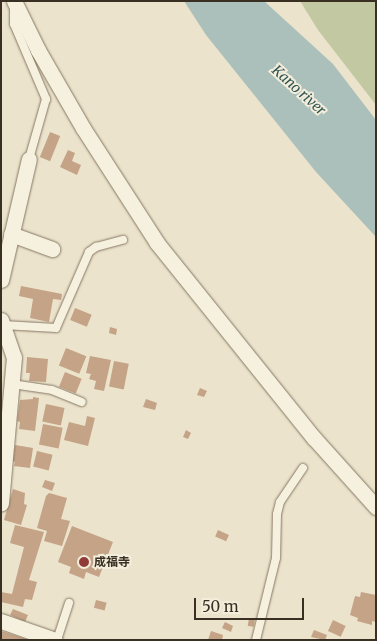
<!DOCTYPE html>
<meta charset="utf-8">
<style>
body{margin:0}
#map{position:relative;width:377px;height:641px;overflow:hidden;background:#ebe3cc;font-family:Merriweather,"Noto Sans JP",serif}
div>[style]{position:absolute}
[style*='--x']{left:calc(var(--x)*1px);top:calc(var(--y)*1px);width:calc(var(--w)*1px);rotate:calc(var(--a)*1deg)}
.green>*{inset:0;background:#c2c8a1}
.water>*{inset:0;background:#acc0bb}
.building>*{inset:0;background:#c5a386;transform-origin:0 0}
.roads{filter:drop-shadow(0 0 1px #877762) drop-shadow(0 0 1px #877762)}
.service>*{height:8px;margin:-4px;padding:0 4px;transform-origin:4px;border-radius:4px;background:#f6f0df}
.minor>*{height:15px;margin:-7.5px;padding:0 7.5px;transform-origin:7.5px;border-radius:7.5px;background:#f6f0df}
.dots>*{width:14px;height:14px;translate:-50% -50%;box-sizing:border-box;border:2px solid #f3eddb;border-radius:50%}
span{translate:-50% -50%;white-space:nowrap;text-align:center;line-height:1.15;-webkit-text-stroke:4px #f3eddb;paint-order:stroke}
.poi-label{font-size:12px;color:#392f23;font-weight:700}
.left{translate:0 -50%;text-align:left}
.water-label{font-size:14px;color:#345756;font-style:italic}
.frame{position:absolute;inset:0;border:2px solid #392f23;pointer-events:none}
.scale{position:absolute;left:194px;top:598px;width:110px;height:22px;box-sizing:border-box;border:2px solid #392f23;border-top:0;padding-left:6px;font-size:15px;line-height:18px;white-space:nowrap;color:#392f23;-webkit-text-stroke:4px #f3eddb;paint-order:stroke}
</style>
<div id="map">
<div class="green">
<div style="clip-path:polygon(300px 1px,376px 1px,376px 105px,318px 30px)"></div>
</div>
<div class="water">
<div style="clip-path:polygon(184px 1px,264px 1px,333px 64px,376px 120px,376px 237px,316px 172px,206px 35px)"></div>
</div>
<div class="building">
<div style="left:50px;top:132px;width:11px;height:27px;rotate:22deg"></div>
<div style="clip-path:polygon(68px 150px,75px 153px,72px 161px,81px 165px,77px 175px,60px 167px)"></div>
<div style="clip-path:polygon(21px 286px,62px 294px,61px 300px,53px 299px,49px 322px,30px 318px,33px 299px,19px 296px)"></div>
<div style="left:75px;top:308px;width:18px;height:13px;rotate:22deg"></div>
<div style="clip-path:polygon(110px 327px,117px 329px,116px 335px,109px 333px)"></div>
<div style="left:66px;top:348px;width:22px;height:19px;rotate:22deg"></div>
<div style="clip-path:polygon(90px 356px,111px 360px,104px 391px,94px 389px,96px 381px,89px 379px,91px 374px,86px 373px)"></div>
<div style="clip-path:polygon(27px 357px,48px 359px,46px 382px,29px 381px,30px 373px,26px 373px)"></div>
<div style="left:114px;top:361px;width:15px;height:26px;rotate:11deg"></div>
<div style="left:65px;top:372px;width:18px;height:16px;rotate:22deg"></div>
<div style="clip-path:polygon(200px 388px,207px 391px,204px 397px,197px 395px)"></div>
<div style="clip-path:polygon(33px 397px,39px 398px,35px 431px,19px 429px,20px 422px,17px 421px,20px 400px,33px 399px)"></div>
<div style="clip-path:polygon(146px 399px,157px 403px,155px 410px,143px 407px)"></div>
<div style="left:46px;top:404px;width:19px;height:18px;rotate:12deg"></div>
<div style="clip-path:polygon(87px 416px,95px 418px,88px 446px,64px 440px,69px 422px,85px 426px)"></div>
<div style="left:43px;top:424px;width:20px;height:21px;rotate:11deg"></div>
<div style="clip-path:polygon(186px 430px,191px 433px,188px 439px,183px 437px)"></div>
<div style="clip-path:polygon(15px 445px,33px 448px,30px 468px,14px 466px,15px 462px,12px 461px)"></div>
<div style="left:37px;top:451px;width:16px;height:16px;rotate:14deg"></div>
<div style="clip-path:polygon(45px 480px,55px 483px,52px 491px,42px 487px)"></div>
<div style="clip-path:polygon(13px 489px,25px 493px,24px 504px,27px 505px,21px 525px,4px 520px)"></div>
<div style="clip-path:polygon(49px 493px,67px 498px,61px 519px,70px 521px,62px 546px,44px 541px,47px 531px,37px 528px,46px 496px)"></div>
<div style="clip-path:polygon(15px 525px,44px 532px,29px 580px,37px 582px,32px 600px,25px 599px,23px 607px,1px 602px,1px 592px,12px 594px,24px 547px,10px 543px)"></div>
<div style="clip-path:polygon(72px 526px,113px 542px,99px 577px,86px 572px,84px 579px,69px 573px,71px 567px,58px 562px)"></div>
<div style="left:218px;top:530px;width:12px;height:7px;rotate:24deg"></div>
<div style="clip-path:polygon(361px 592px,376px 595px,376px 622px,372px 621px,372px 625px,357px 621px,358px 618px,350px 615px,355px 596px,360px 597px)"></div>
<div style="left:96px;top:600px;width:11px;height:8px;rotate:15deg"></div>
<div style="clip-path:polygon(13px 609px,28px 615px,25px 622px,10px 615px)"></div>
<div style="left:249px;top:618px;width:6px;height:8px;rotate:9deg"></div>
<div style="left:333px;top:620px;width:14px;height:12px;rotate:25deg"></div>
<div style="clip-path:polygon(225px 622px,233px 626px,231px 632px,222px 628px)"></div>
<div style="clip-path:polygon(314px 630px,327px 635px,325px 640px,311px 637px)"></div>
<div style="clip-path:polygon(1px 631px,26px 639px,26px 640px,1px 640px)"></div>
<div style="clip-path:polygon(211px 631px,223px 635px,222px 640px,208px 640px)"></div>
</div>
<div class="roads">
<div class="service">
<div style="--x:14;--y:9;--w:15;--a:90"></div>
<div style="--x:14;--y:24;--w:82;--a:66.9"></div>
<div style="--x:46;--y:99;--w:62;--a:105.8"></div>
<div style="--x:3;--y:325;--w:53;--a:3.2"></div>
<div style="--x:56;--y:328;--w:83;--a:-66.5"></div>
<div style="--x:89;--y:252;--w:9;--a:-36"></div>
<div style="--x:96;--y:247;--w:28;--a:-15"></div>
<div style="--x:12;--y:384;--w:40;--a:8.5"></div>
<div style="--x:52;--y:390;--w:32;--a:22"></div>
<div style="--x:57;--y:640;--w:39;--a:-72"></div>
<div style="--x:256;--y:640;--w:84;--a:-76.3"></div>
<div style="--x:276;--y:558;--w:44;--a:-88.7"></div>
<div style="--x:277;--y:514;--w:12;--a:-76"></div>
<div style="--x:280;--y:502;--w:41;--a:-55.9"></div>
</div>
<div class="minor">
<div style="--x:14;--y:1;--w:55;--a:63.9"></div>
<div style="--x:38;--y:50;--w:90;--a:60"></div>
<div style="--x:83;--y:128;--w:137;--a:57.2"></div>
<div style="--x:157;--y:243;--w:250;--a:51.2"></div>
<div style="--x:314;--y:438;--w:93;--a:48.1"></div>
<div style="--x:11;--y:234;--w:44;--a:20.1"></div>
<div style="--x:1;--y:280;--w:124;--a:-77"></div>
<div style="--x:1;--y:320;--w:39;--a:71"></div>
<div style="--x:14;--y:357;--w:147;--a:95.1"></div>
<div style="--x:1;--y:621;--w:57;--a:19.4"></div>
</div>
</div>
<div class="dots">
<div style="left:84px;top:562px;background:#8f3b38"></div>
</div>
<div class="poi-label">
<span class="left" style="left:94px;top:562px">成福寺</span>
</div>
<div class="water-label">
<span style="left:299px;top:90px;rotate:42deg">Kano river</span>
</div>
<div class="frame"></div>
<div class="scale">50 m</div>
</div>
